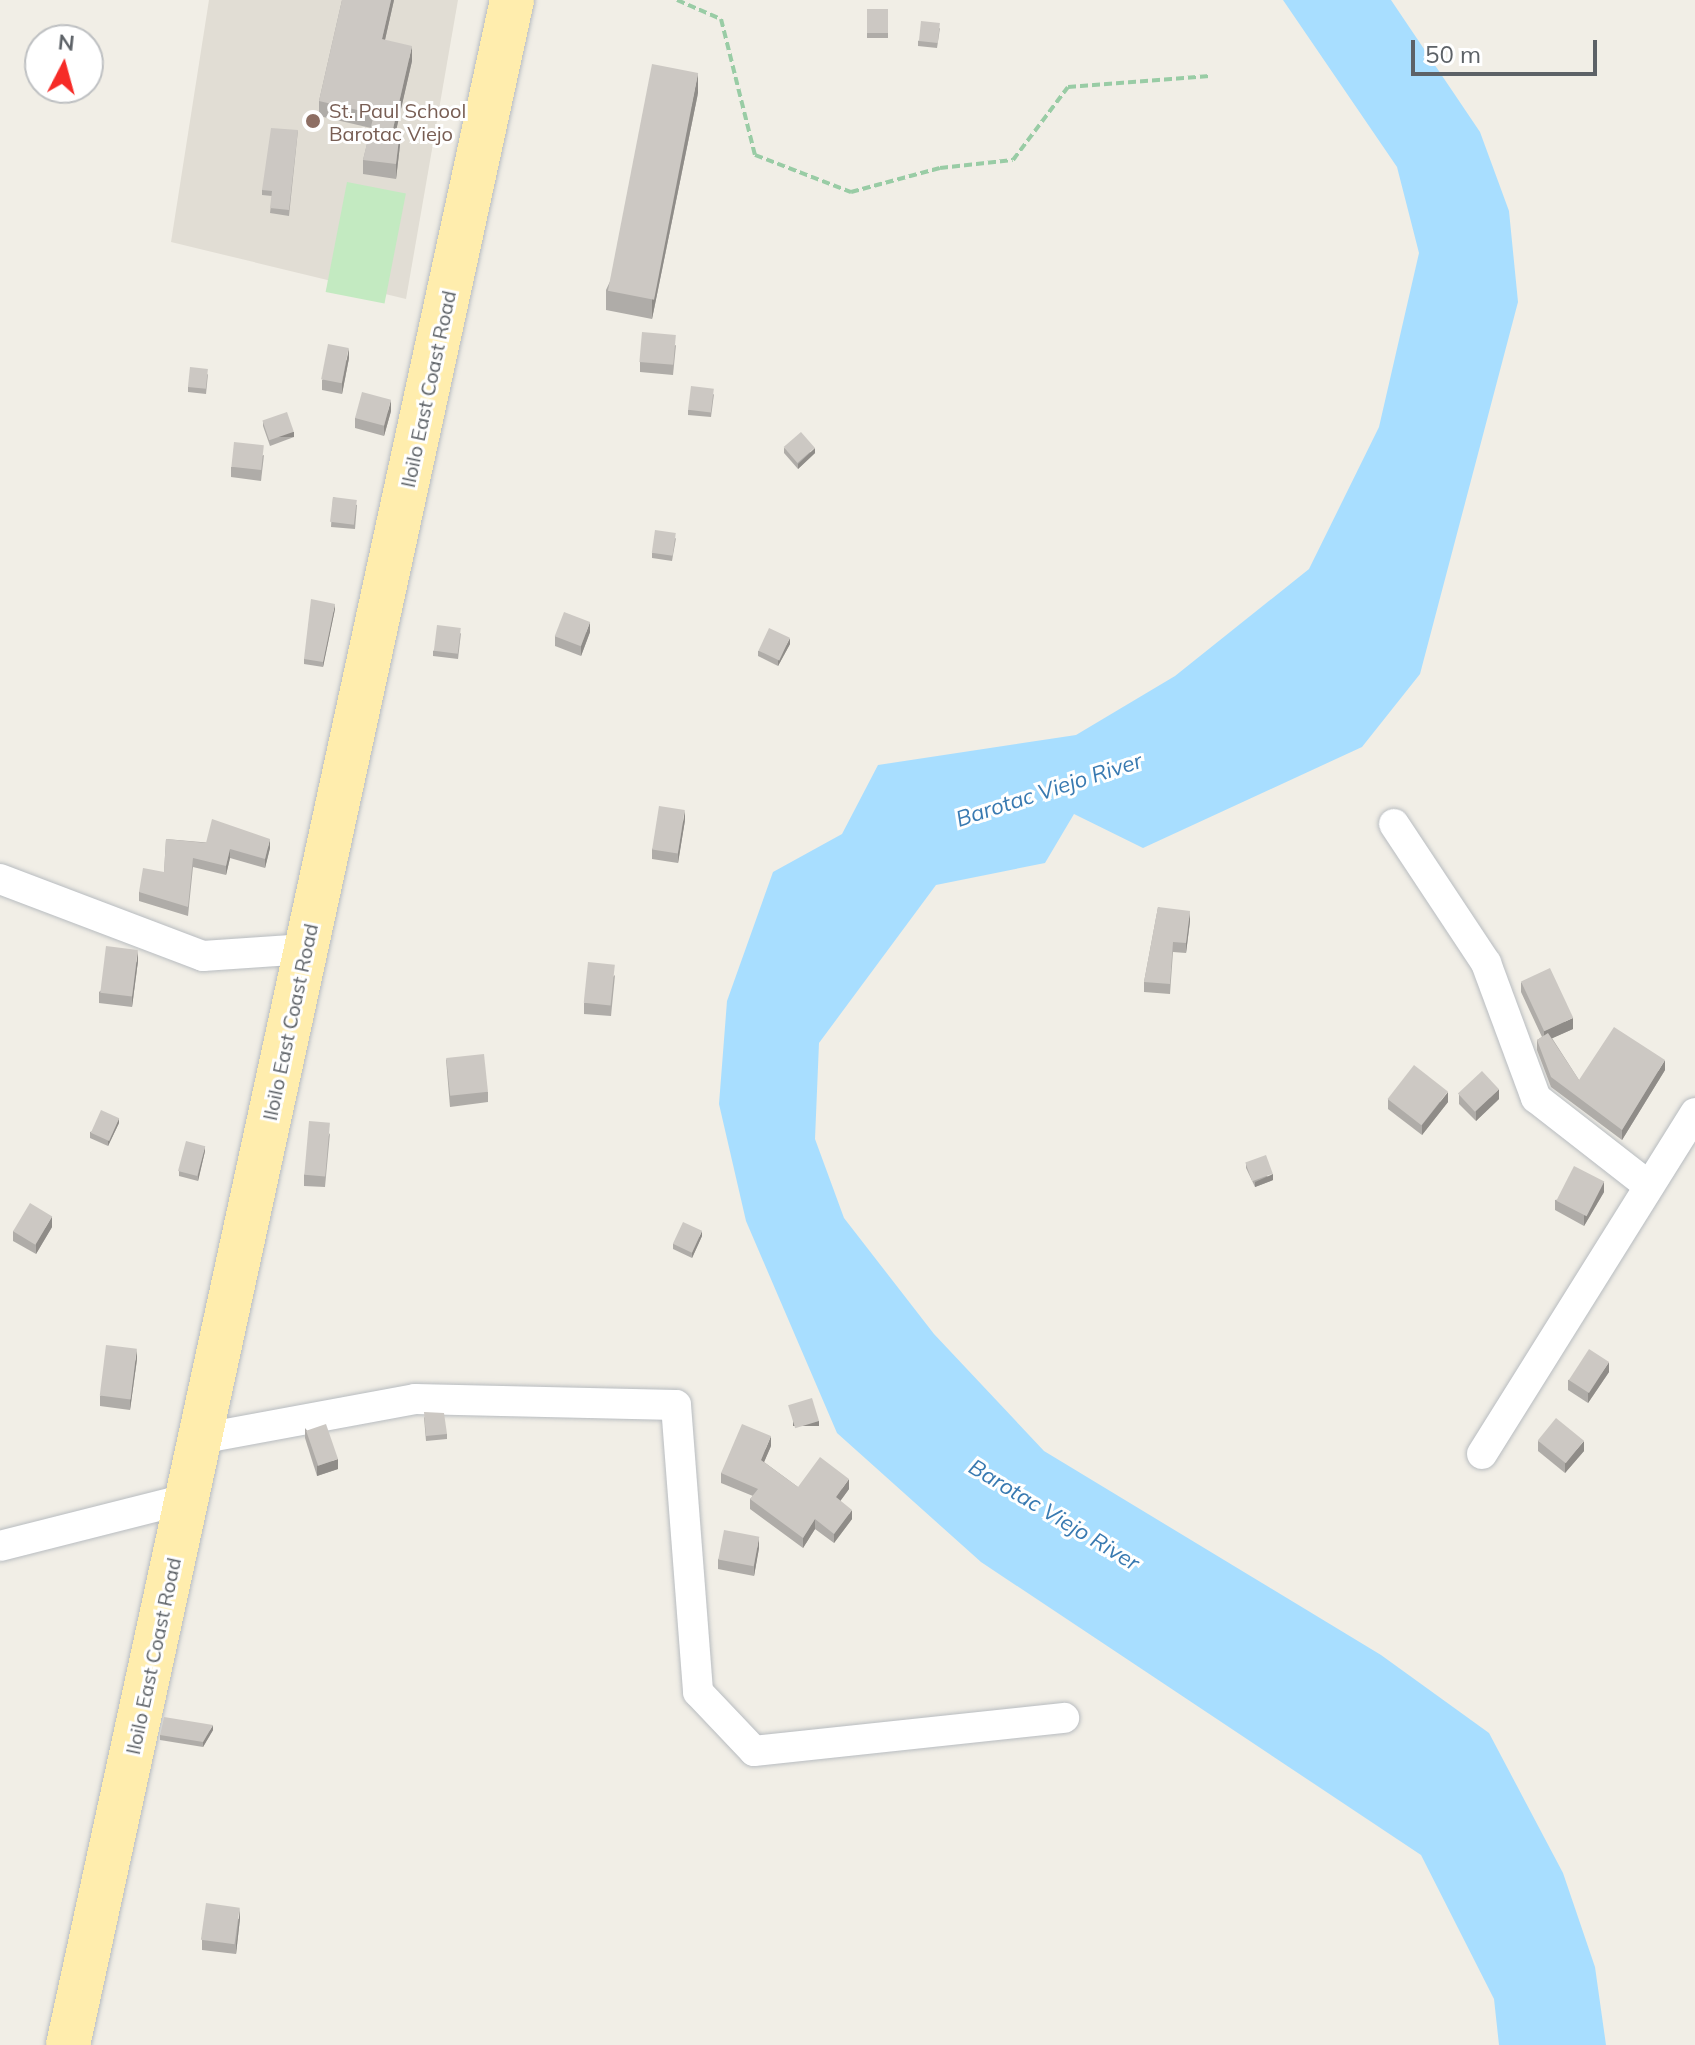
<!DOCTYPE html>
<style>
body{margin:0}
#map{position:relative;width:1695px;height:2045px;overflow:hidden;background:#f1eee6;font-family:Mulish,sans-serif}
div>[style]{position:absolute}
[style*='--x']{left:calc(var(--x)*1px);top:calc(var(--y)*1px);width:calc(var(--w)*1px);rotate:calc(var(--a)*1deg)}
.education>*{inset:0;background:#e1ddd4}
.green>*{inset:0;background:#c3eac1;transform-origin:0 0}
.water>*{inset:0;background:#a8deff}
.path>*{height:4px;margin-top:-2px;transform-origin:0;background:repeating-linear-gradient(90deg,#99cca5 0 8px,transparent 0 12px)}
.roads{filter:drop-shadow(0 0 2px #b8bcc0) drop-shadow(0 0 2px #b8bcc0)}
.street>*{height:30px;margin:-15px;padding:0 15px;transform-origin:15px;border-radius:15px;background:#fff}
.primary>*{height:44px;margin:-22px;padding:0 22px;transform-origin:22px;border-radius:22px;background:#ffedad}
.wall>*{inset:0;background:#afaca8;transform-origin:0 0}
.shaded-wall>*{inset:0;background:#8f8c88;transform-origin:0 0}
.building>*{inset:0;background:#ccc8c3;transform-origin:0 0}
.dots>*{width:22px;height:22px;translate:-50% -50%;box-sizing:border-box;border:4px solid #fff;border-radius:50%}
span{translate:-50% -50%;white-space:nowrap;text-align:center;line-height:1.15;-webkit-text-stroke:6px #fff;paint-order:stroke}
.education-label{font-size:20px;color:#785e54}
.left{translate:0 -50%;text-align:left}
.street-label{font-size:20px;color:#5d6267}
.water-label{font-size:22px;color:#397ab1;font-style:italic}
.north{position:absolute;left:24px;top:24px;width:80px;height:80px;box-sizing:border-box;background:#fff;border:2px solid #bec0c2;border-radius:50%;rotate:6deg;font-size:22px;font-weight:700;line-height:32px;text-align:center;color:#5d6267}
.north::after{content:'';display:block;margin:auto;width:28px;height:36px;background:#f62b27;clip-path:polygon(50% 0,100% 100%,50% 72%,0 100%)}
.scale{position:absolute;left:1411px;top:40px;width:186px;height:36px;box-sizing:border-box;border:4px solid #5d6267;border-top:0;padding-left:10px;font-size:24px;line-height:28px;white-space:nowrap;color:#5d6267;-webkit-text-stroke:6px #fff;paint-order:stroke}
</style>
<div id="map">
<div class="education">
<div style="clip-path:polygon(209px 0,458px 0,406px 299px,171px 242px)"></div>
</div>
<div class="green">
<div style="left:347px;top:182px;width:60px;height:112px;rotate:11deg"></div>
</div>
<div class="water">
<div style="clip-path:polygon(1283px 0,1391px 0,1480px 132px,1509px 211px,1518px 302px,1420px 674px,1362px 747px,1143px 848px,1074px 814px,1045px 863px,936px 885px,819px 1043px,815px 1139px,844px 1218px,934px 1334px,1044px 1451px,1381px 1655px,1489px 1733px,1563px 1873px,1595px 1967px,1606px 2045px,1499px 2045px,1494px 1999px,1421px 1855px,981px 1562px,837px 1433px,746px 1221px,719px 1104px,727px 1001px,773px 872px,842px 834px,878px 765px,1076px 735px,1175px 676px,1309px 569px,1379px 427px,1419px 253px,1397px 167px)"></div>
</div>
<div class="path">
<div style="--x:677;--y:0;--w:48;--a:23.4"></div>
<div style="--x:721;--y:19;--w:140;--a:76"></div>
<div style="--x:755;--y:155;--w:103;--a:21.1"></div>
<div style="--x:851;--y:192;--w:92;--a:-15.1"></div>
<div style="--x:940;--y:168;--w:73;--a:-6.3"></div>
<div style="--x:1013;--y:160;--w:91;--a:-53"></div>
<div style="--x:1068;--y:87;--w:142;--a:-4.4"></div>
</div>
<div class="roads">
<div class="street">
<div style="--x:1394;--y:824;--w:167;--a:56.5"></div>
<div style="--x:1486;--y:963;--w:144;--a:69.7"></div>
<div style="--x:1536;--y:1098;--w:143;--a:37.9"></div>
<div style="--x:0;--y:879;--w:217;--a:20.8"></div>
<div style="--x:203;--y:956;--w:103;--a:-3.9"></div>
<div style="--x:199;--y:1439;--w:220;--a:-10.5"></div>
<div style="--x:415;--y:1399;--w:261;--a:1.3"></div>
<div style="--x:676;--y:1405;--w:288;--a:85.6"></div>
<div style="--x:698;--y:1692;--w:81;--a:46.5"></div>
<div style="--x:754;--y:1751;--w:312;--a:-6.1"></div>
<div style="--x:1482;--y:1454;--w:402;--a:-58"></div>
<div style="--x:0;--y:1546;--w:192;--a:-14.2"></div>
</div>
<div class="primary">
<div style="--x:68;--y:2045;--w:2093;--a:-77.75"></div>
</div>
</div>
<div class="wall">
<div style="clip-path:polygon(342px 0,394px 0,385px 40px,412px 61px,396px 130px,400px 145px,396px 179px,363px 174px,363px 160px,371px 128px,319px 116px,319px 101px)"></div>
<div style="left:867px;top:9px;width:21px;height:29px"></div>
<div style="clip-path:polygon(940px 28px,937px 48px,918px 46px,918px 41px)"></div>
<div style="clip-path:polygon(698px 93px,652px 319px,606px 310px,606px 290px)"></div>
<div style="clip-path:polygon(298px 130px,289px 216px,270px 213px,272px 196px,262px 195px,262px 190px)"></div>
<div style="clip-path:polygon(676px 345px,673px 375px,640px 372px,640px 362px)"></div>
<div style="clip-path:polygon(349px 358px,342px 394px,322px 390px,322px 380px)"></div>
<div style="clip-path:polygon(208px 374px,206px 394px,188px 392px,188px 387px)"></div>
<div style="clip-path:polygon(714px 394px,711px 417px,688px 415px,688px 410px)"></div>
<div style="clip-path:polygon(391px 411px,384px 436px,355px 428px,355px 418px)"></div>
<div style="clip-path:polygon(263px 421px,294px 437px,270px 446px,263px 426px)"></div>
<div style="clip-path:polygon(784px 448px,815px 453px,798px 469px,784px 453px)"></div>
<div style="clip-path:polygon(264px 455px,261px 481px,231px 477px,231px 467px)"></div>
<div style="clip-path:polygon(333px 497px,357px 505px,355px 529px,331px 527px)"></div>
<div style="clip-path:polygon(676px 538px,672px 561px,652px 558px,652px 553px)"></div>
<div style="clip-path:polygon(335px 609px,323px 667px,304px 664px,304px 659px)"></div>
<div style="clip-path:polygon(590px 632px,581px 656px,555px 646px,555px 636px)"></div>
<div style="clip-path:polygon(461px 633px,458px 659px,433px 656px,433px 651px)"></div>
<div style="clip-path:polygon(790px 644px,778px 666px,758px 656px,758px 651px)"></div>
<div style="clip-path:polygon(685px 820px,678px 863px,652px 859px,652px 849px)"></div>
<div style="clip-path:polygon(166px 839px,270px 848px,265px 868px,230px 858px,226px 875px,193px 867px,188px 916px,139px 901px,139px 892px,164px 872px)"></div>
<div style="clip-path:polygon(1158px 907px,1190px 921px,1186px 953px,1173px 952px,1170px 994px,1144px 992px,1144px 982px)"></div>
<div style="clip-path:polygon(138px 961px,132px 1007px,99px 1003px,99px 992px)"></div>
<div style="clip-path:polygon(615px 975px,611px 1016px,584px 1014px,584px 1003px)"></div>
<div style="clip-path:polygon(1521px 982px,1573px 1029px,1552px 1038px,1579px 1080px,1665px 1070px,1622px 1140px,1551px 1087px,1537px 1050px,1537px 1040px,1542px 1037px,1521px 992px)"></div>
<div style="clip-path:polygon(446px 1059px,488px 1092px,488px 1102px,450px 1107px)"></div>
<div style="clip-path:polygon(1459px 1094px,1499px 1099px,1476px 1121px,1459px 1104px)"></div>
<div style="clip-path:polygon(1388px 1099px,1448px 1102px,1422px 1135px,1388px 1109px)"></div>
<div style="clip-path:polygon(119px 1123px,108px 1146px,90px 1138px,90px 1132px)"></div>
<div style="clip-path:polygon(330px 1133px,325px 1187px,304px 1186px,304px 1175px)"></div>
<div style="clip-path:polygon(205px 1151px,198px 1181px,179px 1176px,179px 1171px)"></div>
<div style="clip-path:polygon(1246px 1163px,1273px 1180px,1255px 1187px,1246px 1168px)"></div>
<div style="clip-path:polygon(1604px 1192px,1584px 1226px,1555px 1210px,1555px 1200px)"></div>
<div style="clip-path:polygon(52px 1227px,36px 1254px,13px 1241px,13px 1231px)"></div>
<div style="clip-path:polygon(702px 1236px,692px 1258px,673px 1249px,673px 1244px)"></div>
<div style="clip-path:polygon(137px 1359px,130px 1410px,100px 1406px,100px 1396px)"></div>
<div style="clip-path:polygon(1609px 1372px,1588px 1403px,1568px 1390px,1568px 1380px)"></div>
<div style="clip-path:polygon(424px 1417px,447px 1434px,447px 1439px,426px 1441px)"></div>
<div style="clip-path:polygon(305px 1428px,338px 1469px,317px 1476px,305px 1438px)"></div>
<div style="clip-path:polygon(1538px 1441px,1584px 1451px,1565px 1473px,1538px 1451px)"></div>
<div style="clip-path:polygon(771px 1446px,764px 1462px,798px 1487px,849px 1489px,840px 1501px,852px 1519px,834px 1543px,815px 1529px,803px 1548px,750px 1509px,750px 1499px,753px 1496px,721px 1483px,721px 1473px)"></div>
<div style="clip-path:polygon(759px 1548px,754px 1576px,718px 1569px,718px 1559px)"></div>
<div style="clip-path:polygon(213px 1730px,203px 1747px,160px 1740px,160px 1735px)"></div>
<div style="clip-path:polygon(240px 1918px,236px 1954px,202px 1950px,202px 1940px)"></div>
</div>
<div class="shaded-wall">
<div style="clip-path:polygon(391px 0,394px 0,382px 53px,382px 39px)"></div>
<div style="clip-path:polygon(412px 46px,412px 61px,393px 144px,393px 129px)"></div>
<div style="clip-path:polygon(698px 73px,698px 93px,652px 319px,652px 299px)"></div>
<div style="clip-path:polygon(400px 130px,400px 145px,396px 179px,396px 164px)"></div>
<div style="clip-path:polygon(349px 348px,349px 358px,342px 394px,342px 383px)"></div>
<div style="clip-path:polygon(391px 400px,391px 411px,384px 436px,384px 426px)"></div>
<div style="left:294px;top:432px;width:5px;height:26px;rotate:90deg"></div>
<div style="clip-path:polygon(815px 448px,815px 453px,798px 469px,798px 464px)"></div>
<div style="clip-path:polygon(335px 604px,335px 609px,323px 667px,323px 662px)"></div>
<div style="clip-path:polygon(590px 622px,590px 632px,581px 656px,581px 646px)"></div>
<div style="clip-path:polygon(790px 638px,790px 644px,778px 666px,778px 661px)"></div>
<div style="clip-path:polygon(685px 810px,685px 820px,678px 863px,678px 853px)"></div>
<div style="clip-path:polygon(270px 839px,270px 848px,265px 868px,265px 859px)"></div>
<div style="clip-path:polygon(230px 849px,230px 858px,226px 875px,226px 866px)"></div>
<div style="clip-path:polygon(1190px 911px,1190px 921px,1186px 953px,1186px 943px)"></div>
<div style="clip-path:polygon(138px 950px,138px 961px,132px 1007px,132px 997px)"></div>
<div style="clip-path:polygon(1573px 1018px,1573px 1029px,1544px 1042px,1544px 1031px)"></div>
<div style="clip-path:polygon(1665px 1060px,1665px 1070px,1622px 1140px,1622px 1130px)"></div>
<div style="clip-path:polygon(1499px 1089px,1499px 1099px,1476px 1121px,1476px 1111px)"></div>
<div style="clip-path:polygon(1448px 1092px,1448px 1102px,1422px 1135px,1422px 1125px)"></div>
<div style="clip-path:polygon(119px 1118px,119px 1123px,108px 1146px,108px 1141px)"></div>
<div style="clip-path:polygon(205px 1146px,205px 1151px,198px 1181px,198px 1175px)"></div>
<div style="clip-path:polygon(1273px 1174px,1273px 1180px,1255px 1187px,1255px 1182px)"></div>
<div style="clip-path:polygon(1604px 1181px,1604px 1192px,1584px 1226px,1584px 1216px)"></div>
<div style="clip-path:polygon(52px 1216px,52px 1227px,36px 1254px,36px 1244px)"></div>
<div style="clip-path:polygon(702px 1231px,702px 1236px,692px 1258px,692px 1253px)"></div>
<div style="clip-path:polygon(137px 1349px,137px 1359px,130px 1410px,130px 1400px)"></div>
<div style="clip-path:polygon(1609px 1362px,1609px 1372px,1588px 1403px,1588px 1393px)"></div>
<div style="left:819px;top:1421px;width:5px;height:26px;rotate:90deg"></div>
<div style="clip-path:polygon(771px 1436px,771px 1446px,761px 1469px,761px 1460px)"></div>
<div style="clip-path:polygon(1584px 1441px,1584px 1451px,1565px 1473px,1565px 1463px)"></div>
<div style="clip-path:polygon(338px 1459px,338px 1469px,317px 1476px,317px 1466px)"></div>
<div style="clip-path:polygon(849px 1479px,849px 1489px,836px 1507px,836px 1497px)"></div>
<div style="clip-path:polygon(852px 1510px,852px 1519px,834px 1543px,834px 1534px)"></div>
<div style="clip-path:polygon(815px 1519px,815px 1529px,803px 1548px,803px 1538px)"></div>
<div style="clip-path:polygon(759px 1537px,759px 1548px,754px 1576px,754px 1566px)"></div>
<div style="clip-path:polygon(213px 1725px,213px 1730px,203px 1747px,203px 1742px)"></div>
<div style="clip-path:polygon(240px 1908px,240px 1918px,236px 1954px,236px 1944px)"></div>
</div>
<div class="building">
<div style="clip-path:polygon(342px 0,391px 0,382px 39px,412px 46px,393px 129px,400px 130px,396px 164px,363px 160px,374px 114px,319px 101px)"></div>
<div style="left:867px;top:9px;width:21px;height:24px"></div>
<div style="left:921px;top:21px;width:19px;height:20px;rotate:6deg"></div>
<div style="left:652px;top:64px;width:47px;height:231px;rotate:11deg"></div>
<div style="clip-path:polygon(271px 128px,298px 130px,289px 210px,270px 208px,272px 191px,262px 190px)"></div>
<div style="left:642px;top:332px;width:34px;height:30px;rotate:5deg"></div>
<div style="left:328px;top:344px;width:21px;height:36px;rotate:11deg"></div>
<div style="left:190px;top:367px;width:18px;height:20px;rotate:6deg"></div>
<div style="left:691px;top:386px;width:23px;height:24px;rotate:7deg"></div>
<div style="left:362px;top:392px;width:30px;height:27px;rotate:15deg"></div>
<div style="left:287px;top:412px;width:21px;height:26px;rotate:71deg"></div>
<div style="left:801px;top:432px;width:21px;height:23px;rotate:49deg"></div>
<div style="left:234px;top:442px;width:30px;height:25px;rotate:6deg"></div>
<div style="left:333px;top:497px;width:24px;height:25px;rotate:7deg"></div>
<div style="left:655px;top:530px;width:21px;height:23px;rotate:8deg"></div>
<div style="clip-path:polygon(311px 599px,335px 604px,323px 662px,304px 659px)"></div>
<div style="left:564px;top:612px;width:28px;height:26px;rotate:21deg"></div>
<div style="left:437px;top:625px;width:24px;height:26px;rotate:7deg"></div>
<div style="left:769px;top:628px;width:23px;height:25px;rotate:25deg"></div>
<div style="left:659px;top:806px;width:26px;height:44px;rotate:9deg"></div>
<div style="clip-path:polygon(212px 819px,270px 839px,265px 859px,230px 849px,226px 866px,193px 858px,188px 907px,139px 892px,143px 868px,164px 872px,166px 839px,206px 843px)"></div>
<div style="clip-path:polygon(1158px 907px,1190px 911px,1186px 943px,1173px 942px,1170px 984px,1144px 982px)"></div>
<div style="left:106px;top:946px;width:32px;height:47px;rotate:7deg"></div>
<div style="left:588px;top:962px;width:27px;height:41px;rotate:6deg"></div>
<div style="left:1550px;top:968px;width:55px;height:32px;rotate:65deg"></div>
<div style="clip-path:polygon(1614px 1027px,1665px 1060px,1622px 1130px,1551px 1077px,1537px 1040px,1548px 1033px,1579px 1080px)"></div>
<div style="left:484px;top:1054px;width:38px;height:38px;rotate:84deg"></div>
<div style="left:1414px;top:1065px;width:43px;height:43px;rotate:38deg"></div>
<div style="left:1482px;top:1071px;width:25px;height:33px;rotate:47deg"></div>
<div style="left:101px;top:1110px;width:20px;height:25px;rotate:24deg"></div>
<div style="left:309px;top:1121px;width:21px;height:54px;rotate:5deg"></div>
<div style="left:186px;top:1141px;width:20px;height:31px;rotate:15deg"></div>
<div style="left:1266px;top:1155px;width:20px;height:22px;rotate:70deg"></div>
<div style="left:1574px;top:1166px;width:34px;height:39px;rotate:27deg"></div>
<div style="left:30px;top:1203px;width:26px;height:33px;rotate:31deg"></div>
<div style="left:683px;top:1222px;width:21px;height:24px;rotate:25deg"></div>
<div style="left:106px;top:1345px;width:31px;height:51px;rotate:7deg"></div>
<div style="left:1589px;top:1349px;width:24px;height:37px;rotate:33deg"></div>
<div style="left:812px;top:1398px;width:24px;height:25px;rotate:73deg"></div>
<div style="clip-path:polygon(424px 1412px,444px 1413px,447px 1434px,426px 1436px)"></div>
<div style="left:1556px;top:1418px;width:36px;height:29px;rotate:39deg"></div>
<div style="left:326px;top:1424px;width:37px;height:21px;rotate:71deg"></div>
<div style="clip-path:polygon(742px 1424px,771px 1436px,761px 1460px,798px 1487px,820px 1457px,849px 1479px,836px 1497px,852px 1510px,834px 1534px,815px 1519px,803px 1538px,750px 1499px,758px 1489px,721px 1473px)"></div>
<div style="left:724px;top:1530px;width:36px;height:30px;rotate:11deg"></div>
<div style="clip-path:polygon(164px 1717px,213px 1725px,203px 1742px,160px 1735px)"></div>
<div style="left:206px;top:1903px;width:34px;height:37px;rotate:8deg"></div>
</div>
<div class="dots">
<div style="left:313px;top:121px;background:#8d6e63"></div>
</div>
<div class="education-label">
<span class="left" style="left:329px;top:122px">St. Paul School<br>Barotac Viejo</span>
</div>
<div class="street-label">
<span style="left:428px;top:389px;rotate:-78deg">Iloilo East Coast Road</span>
<span style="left:290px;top:1022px;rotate:-78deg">Iloilo East Coast Road</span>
<span style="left:153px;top:1656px;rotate:-78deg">Iloilo East Coast Road</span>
</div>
<div class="water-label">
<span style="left:1049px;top:790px;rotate:-18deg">Barotac Viejo River</span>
<span style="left:1054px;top:1515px;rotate:31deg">Barotac Viejo River</span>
</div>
<div class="north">N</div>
<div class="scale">50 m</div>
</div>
